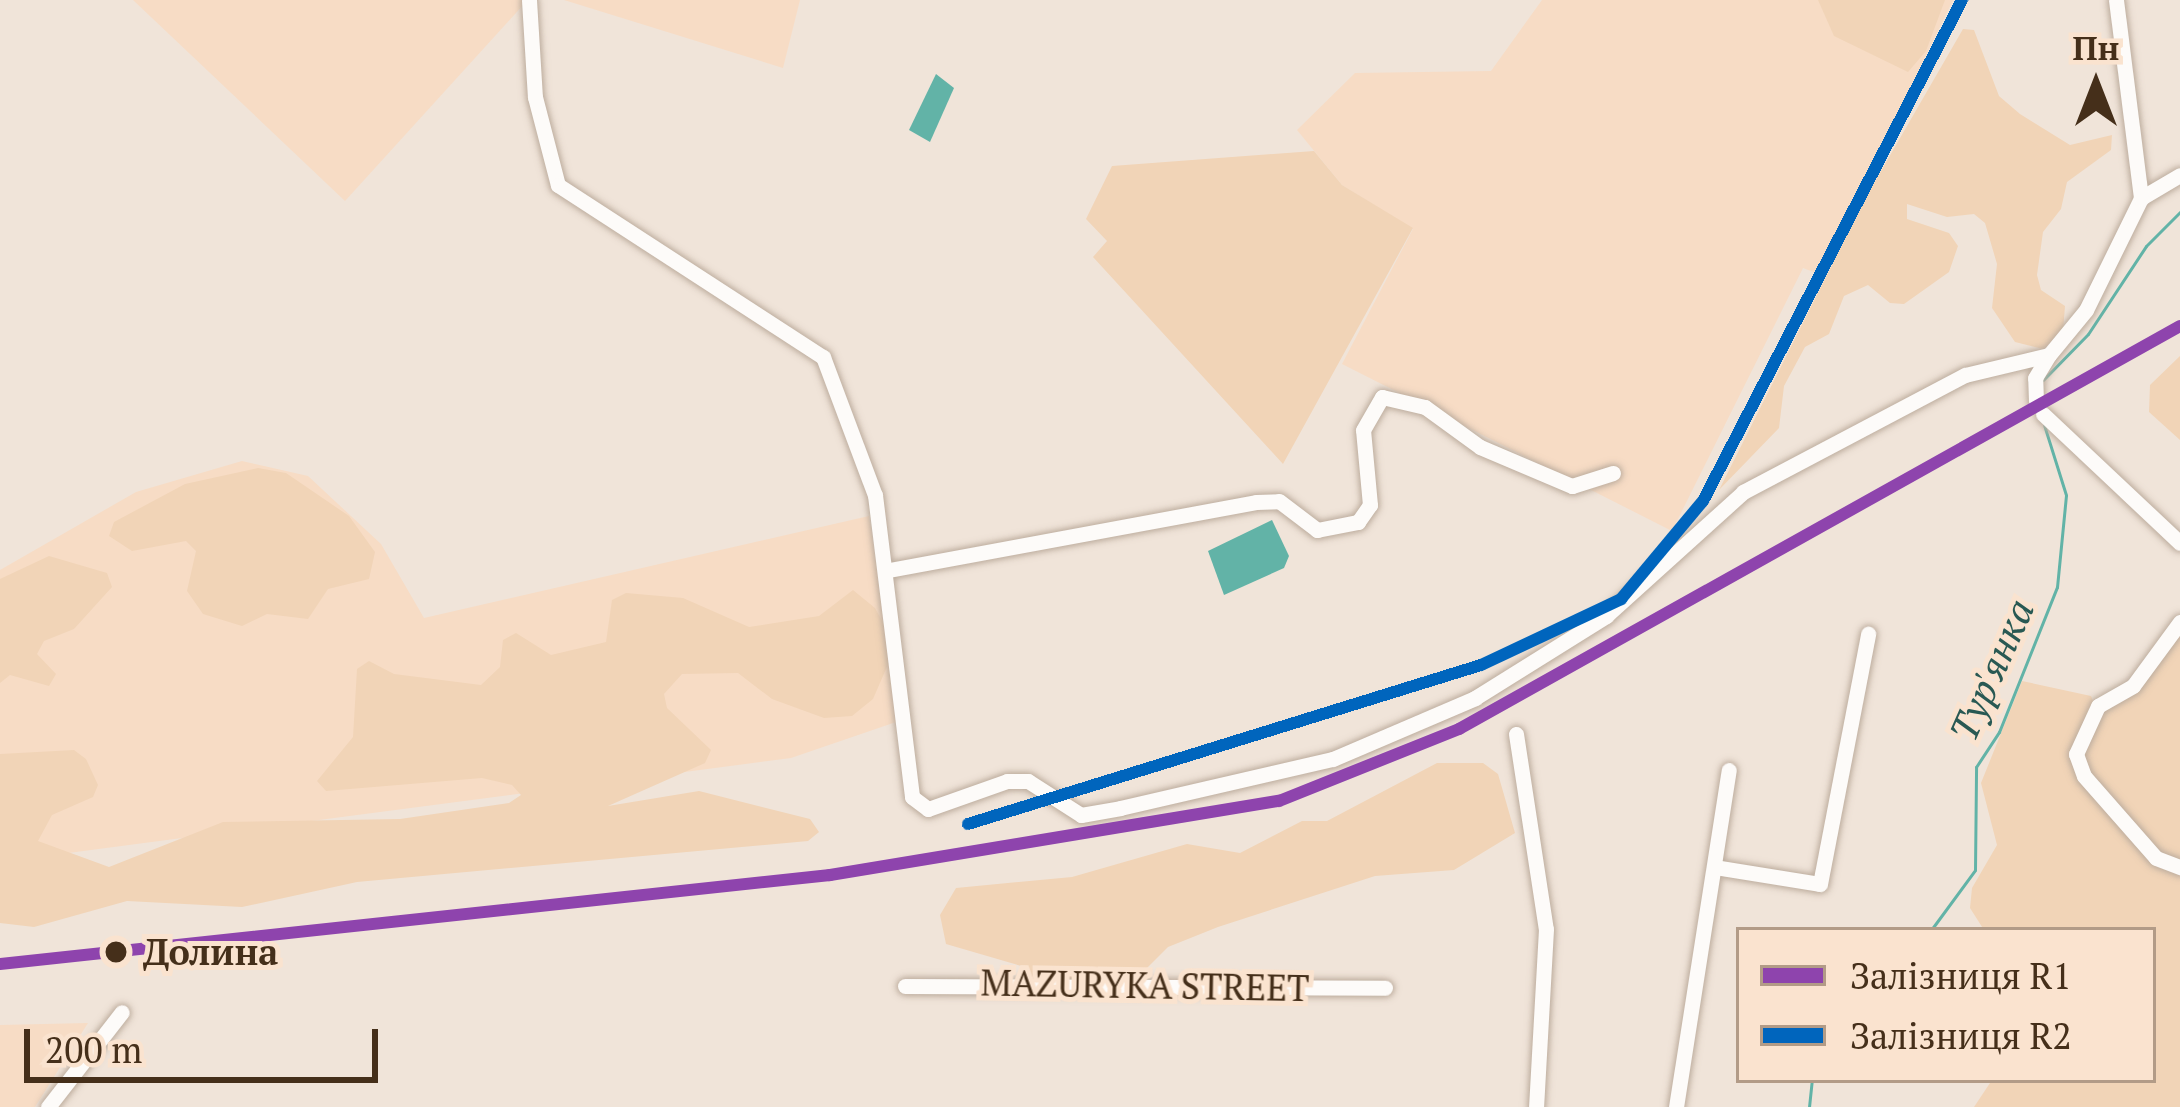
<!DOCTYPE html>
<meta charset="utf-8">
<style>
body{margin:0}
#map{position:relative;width:2180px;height:1107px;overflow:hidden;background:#f0e4d9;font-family:"PT Serif",serif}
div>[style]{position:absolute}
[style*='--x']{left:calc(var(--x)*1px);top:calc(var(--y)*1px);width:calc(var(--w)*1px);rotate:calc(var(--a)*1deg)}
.built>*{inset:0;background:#f7dcc5}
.green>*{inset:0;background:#f1d4b7}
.water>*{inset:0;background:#62b3a7}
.stream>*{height:3px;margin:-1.5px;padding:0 1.5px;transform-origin:1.5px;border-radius:1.5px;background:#62b3a7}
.roads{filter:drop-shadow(0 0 3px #bdad9e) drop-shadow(0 0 3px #bdad9e)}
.minor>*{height:15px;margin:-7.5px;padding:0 7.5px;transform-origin:7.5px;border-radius:7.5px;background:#fdfbf9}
.rail-1>*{height:12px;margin:-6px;padding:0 6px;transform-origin:6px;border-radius:6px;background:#8e44ad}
.rail-2>*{height:12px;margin:-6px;padding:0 6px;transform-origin:6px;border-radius:6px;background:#0065bd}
.dots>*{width:33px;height:33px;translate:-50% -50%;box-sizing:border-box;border:6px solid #fae3cf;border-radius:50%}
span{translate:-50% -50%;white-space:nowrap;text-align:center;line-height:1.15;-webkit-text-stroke:10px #fae3cf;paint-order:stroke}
.stop-label{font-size:36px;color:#452f1a;font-weight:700}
.left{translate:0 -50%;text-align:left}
.street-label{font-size:36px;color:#452f1a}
.water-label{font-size:39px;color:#295953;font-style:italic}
.legend{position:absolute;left:1736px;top:927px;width:420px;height:156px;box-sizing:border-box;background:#fae3cf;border:3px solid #b29b87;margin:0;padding:15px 21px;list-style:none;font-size:36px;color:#452f1a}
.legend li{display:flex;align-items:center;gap:24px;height:60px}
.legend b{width:60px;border:3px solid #b29b87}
.north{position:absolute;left:2036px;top:24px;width:120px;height:120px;-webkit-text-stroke:9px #fae3cf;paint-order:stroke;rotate:0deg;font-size:33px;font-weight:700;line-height:48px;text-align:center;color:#452f1a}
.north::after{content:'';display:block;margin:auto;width:42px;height:54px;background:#452f1a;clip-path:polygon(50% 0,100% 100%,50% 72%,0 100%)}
.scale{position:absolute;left:24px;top:1029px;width:354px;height:54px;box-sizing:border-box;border:6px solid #452f1a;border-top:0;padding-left:15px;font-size:36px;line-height:42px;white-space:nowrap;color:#452f1a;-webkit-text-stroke:9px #fae3cf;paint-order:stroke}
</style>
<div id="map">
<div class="built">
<div style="clip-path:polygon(133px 0,524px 0,525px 3px,345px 201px)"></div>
<div style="clip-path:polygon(564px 0,800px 0,783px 68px)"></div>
<div style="clip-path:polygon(1542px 0,1953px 0,1845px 221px,1816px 273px,1803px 268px,1672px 531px,1342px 364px,1413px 229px,1342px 185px,1297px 130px,1355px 73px,1491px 71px)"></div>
<div style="clip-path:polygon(242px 461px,308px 476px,381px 544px,424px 618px,869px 516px,899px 721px,791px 758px,0 862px,0 570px,136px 492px)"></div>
<div style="clip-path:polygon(88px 1023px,35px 1107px,0 1107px,0 1025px)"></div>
</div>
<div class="green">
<div style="clip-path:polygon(1818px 0,1945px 0,1926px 51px,1908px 72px,1834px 36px)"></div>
<div style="clip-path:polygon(1963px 29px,1974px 30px,1999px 96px,2020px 114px,2070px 145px,2112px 135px,2111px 150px,2067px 182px,2061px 209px,2043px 232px,2037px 275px,2041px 290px,2065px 306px,2063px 332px,2043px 349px,2015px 342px,1992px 308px,1997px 264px,1985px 223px,1974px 214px,1947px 217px,1907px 204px,1907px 219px,1949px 233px,1958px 246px,1949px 272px,1904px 304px,1890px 303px,1868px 285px,1844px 296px,1829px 334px,1805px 347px,1784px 386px,1779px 428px,1719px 490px,1866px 197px)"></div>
<div style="clip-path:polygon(1314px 151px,1342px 185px,1413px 228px,1283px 464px,1093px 257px,1107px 241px,1086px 219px,1112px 166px)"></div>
<div style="clip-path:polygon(2180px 356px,2180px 440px,2149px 412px,2150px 385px)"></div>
<div style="clip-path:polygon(258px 468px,286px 473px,349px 516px,375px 552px,369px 579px,328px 589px,308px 619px,267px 614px,242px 626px,203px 614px,187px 591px,196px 551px,186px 541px,132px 551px,109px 536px,114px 522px,185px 484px)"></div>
<div style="clip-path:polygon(49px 556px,107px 573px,112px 587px,74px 629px,44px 641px,37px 654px,56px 674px,49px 686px,10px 675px,0 683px,0 579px)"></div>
<div style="clip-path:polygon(853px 590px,875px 608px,896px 646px,873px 699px,852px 716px,824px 718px,772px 699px,738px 673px,682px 674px,664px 694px,667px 708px,711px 750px,705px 763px,608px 806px,699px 791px,810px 819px,819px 832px,808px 841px,357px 882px,242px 907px,127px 901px,34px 927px,0 923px,0 754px,74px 750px,86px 759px,98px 785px,93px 797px,52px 815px,38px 841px,109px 867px,223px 822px,400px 819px,509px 803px,521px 795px,512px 785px,482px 778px,326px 791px,317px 781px,353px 737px,357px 669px,369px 661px,394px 674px,481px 685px,500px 667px,503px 640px,516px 633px,551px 655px,606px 642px,612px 600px,626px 593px,683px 598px,749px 627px,819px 616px)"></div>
<div style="clip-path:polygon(2180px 631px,2180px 1107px,1974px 1107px,1992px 1080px,2153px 1080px,2153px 930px,1984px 930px,1970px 908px,1972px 888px,1997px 845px,1981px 783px,2022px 681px,2091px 696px,2094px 704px,2129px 691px)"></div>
<div style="clip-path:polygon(1437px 763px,1483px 763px,1498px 774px,1515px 833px,1454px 870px,1375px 876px,1218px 927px,1168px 947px,1130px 985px,1026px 984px,1021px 966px,946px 944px,940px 915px,956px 888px,1072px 877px,1187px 844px,1240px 853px,1302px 821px,1327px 821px)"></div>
</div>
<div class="water">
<div style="clip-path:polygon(936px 74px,954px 88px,930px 142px,909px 130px)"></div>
<div style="clip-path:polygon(1272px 520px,1289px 556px,1284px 568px,1224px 595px,1208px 551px)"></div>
</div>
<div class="stream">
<div style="--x:2043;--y:380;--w:64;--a:-45.6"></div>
<div style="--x:2088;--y:334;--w:105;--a:-56.6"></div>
<div style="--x:2146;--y:246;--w:48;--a:-45"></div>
<div style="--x:1931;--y:930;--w:74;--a:-53.7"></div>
<div style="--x:1975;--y:870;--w:103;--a:-89.4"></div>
<div style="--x:1976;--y:767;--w:42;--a:-56.7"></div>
<div style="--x:1999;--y:732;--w:156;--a:-68.2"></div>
<div style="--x:2057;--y:587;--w:92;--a:-84.4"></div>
<div style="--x:2066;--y:495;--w:73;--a:-107.4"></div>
<div style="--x:1809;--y:1107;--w:27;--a:-84"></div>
</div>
<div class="roads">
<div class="minor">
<div style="--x:529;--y:0;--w:97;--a:86.5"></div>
<div style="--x:535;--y:97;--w:91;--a:75.4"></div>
<div style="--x:558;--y:185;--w:316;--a:33"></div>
<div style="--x:823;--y:357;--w:147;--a:69.4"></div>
<div style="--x:875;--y:495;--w:304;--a:83"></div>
<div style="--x:912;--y:797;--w:20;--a:37"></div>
<div style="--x:928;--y:809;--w:84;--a:-19.5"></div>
<div style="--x:1007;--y:781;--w:21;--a:0"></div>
<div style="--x:1028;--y:781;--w:63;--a:32.7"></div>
<div style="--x:1081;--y:815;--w:40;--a:-10"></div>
<div style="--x:1120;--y:808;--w:219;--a:-13"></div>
<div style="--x:1333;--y:759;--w:155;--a:-23.2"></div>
<div style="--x:1475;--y:698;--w:155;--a:-32"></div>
<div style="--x:1606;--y:616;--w:185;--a:-42.1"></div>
<div style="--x:1743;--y:492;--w:251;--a:-27.8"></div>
<div style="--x:1965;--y:375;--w:86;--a:-13.4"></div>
<div style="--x:2049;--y:355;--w:58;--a:-50.6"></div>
<div style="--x:2086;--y:310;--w:125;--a:-63.8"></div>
<div style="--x:2141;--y:198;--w:45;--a:-30.5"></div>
<div style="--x:2116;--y:0;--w:200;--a:82.8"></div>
<div style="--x:2036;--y:401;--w:23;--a:-92"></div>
<div style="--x:2035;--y:378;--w:27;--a:-59"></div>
<div style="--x:2043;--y:414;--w:188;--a:43.3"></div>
<div style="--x:889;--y:570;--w:373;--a:-10.5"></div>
<div style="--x:1256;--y:502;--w:23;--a:-2"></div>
<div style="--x:1279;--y:501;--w:48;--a:37.3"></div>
<div style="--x:1317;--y:530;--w:42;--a:-11"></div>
<div style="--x:1358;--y:522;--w:21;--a:-55"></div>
<div style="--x:1370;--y:505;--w:75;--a:-95.3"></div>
<div style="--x:1363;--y:430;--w:38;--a:-60"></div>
<div style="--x:1382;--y:397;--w:44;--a:13.1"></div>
<div style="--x:1425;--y:407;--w:68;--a:36"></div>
<div style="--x:1480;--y:447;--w:100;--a:23"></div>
<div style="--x:1572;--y:486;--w:43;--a:-17.6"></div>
<div style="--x:2180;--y:622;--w:79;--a:126.3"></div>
<div style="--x:2133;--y:686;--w:40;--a:150.3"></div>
<div style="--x:2098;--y:706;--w:53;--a:114.6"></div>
<div style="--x:2076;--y:754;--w:23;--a:70"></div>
<div style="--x:2084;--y:776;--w:109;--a:48.7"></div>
<div style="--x:2156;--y:858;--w:26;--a:21"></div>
<div style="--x:1516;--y:734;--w:197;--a:81.3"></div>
<div style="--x:1546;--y:929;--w:178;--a:93.2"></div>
<div style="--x:1715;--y:867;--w:106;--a:9.2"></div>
<div style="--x:1820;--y:884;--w:255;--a:-79.1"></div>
<div style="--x:905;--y:986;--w:480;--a:0.2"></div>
<div style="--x:48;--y:1107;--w:120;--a:-52.1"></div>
<div style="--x:1676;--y:1107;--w:341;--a:-81.1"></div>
</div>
</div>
<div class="rail-1">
<div style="--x:0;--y:964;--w:835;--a:-6.12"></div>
<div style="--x:830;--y:875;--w:455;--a:-9.4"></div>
<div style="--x:1279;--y:801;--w:194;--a:-21.8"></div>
<div style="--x:1459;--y:729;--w:826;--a:-29.2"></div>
</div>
<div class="rail-2">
<div style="--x:968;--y:824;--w:537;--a:-17.22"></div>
<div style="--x:1481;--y:665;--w:155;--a:-25.2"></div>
<div style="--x:1621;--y:599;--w:128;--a:-50.1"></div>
<div style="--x:1703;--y:501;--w:564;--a:-62.66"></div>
</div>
<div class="dots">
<div style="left:116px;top:952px;background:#452f1a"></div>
</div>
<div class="stop-label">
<span class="left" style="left:143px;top:952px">Долина</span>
</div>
<div class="street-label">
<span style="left:1145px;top:985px;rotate:1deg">MAZURYKA STREET</span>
</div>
<div class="water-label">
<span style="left:1991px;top:670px;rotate:-66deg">Тур'янка</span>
</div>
<ul class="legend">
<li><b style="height:15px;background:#8e44ad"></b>Залізниця R1</li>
<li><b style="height:15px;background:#0065bd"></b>Залізниця R2</li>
</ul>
<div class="north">Пн</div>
<div class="scale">200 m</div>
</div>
